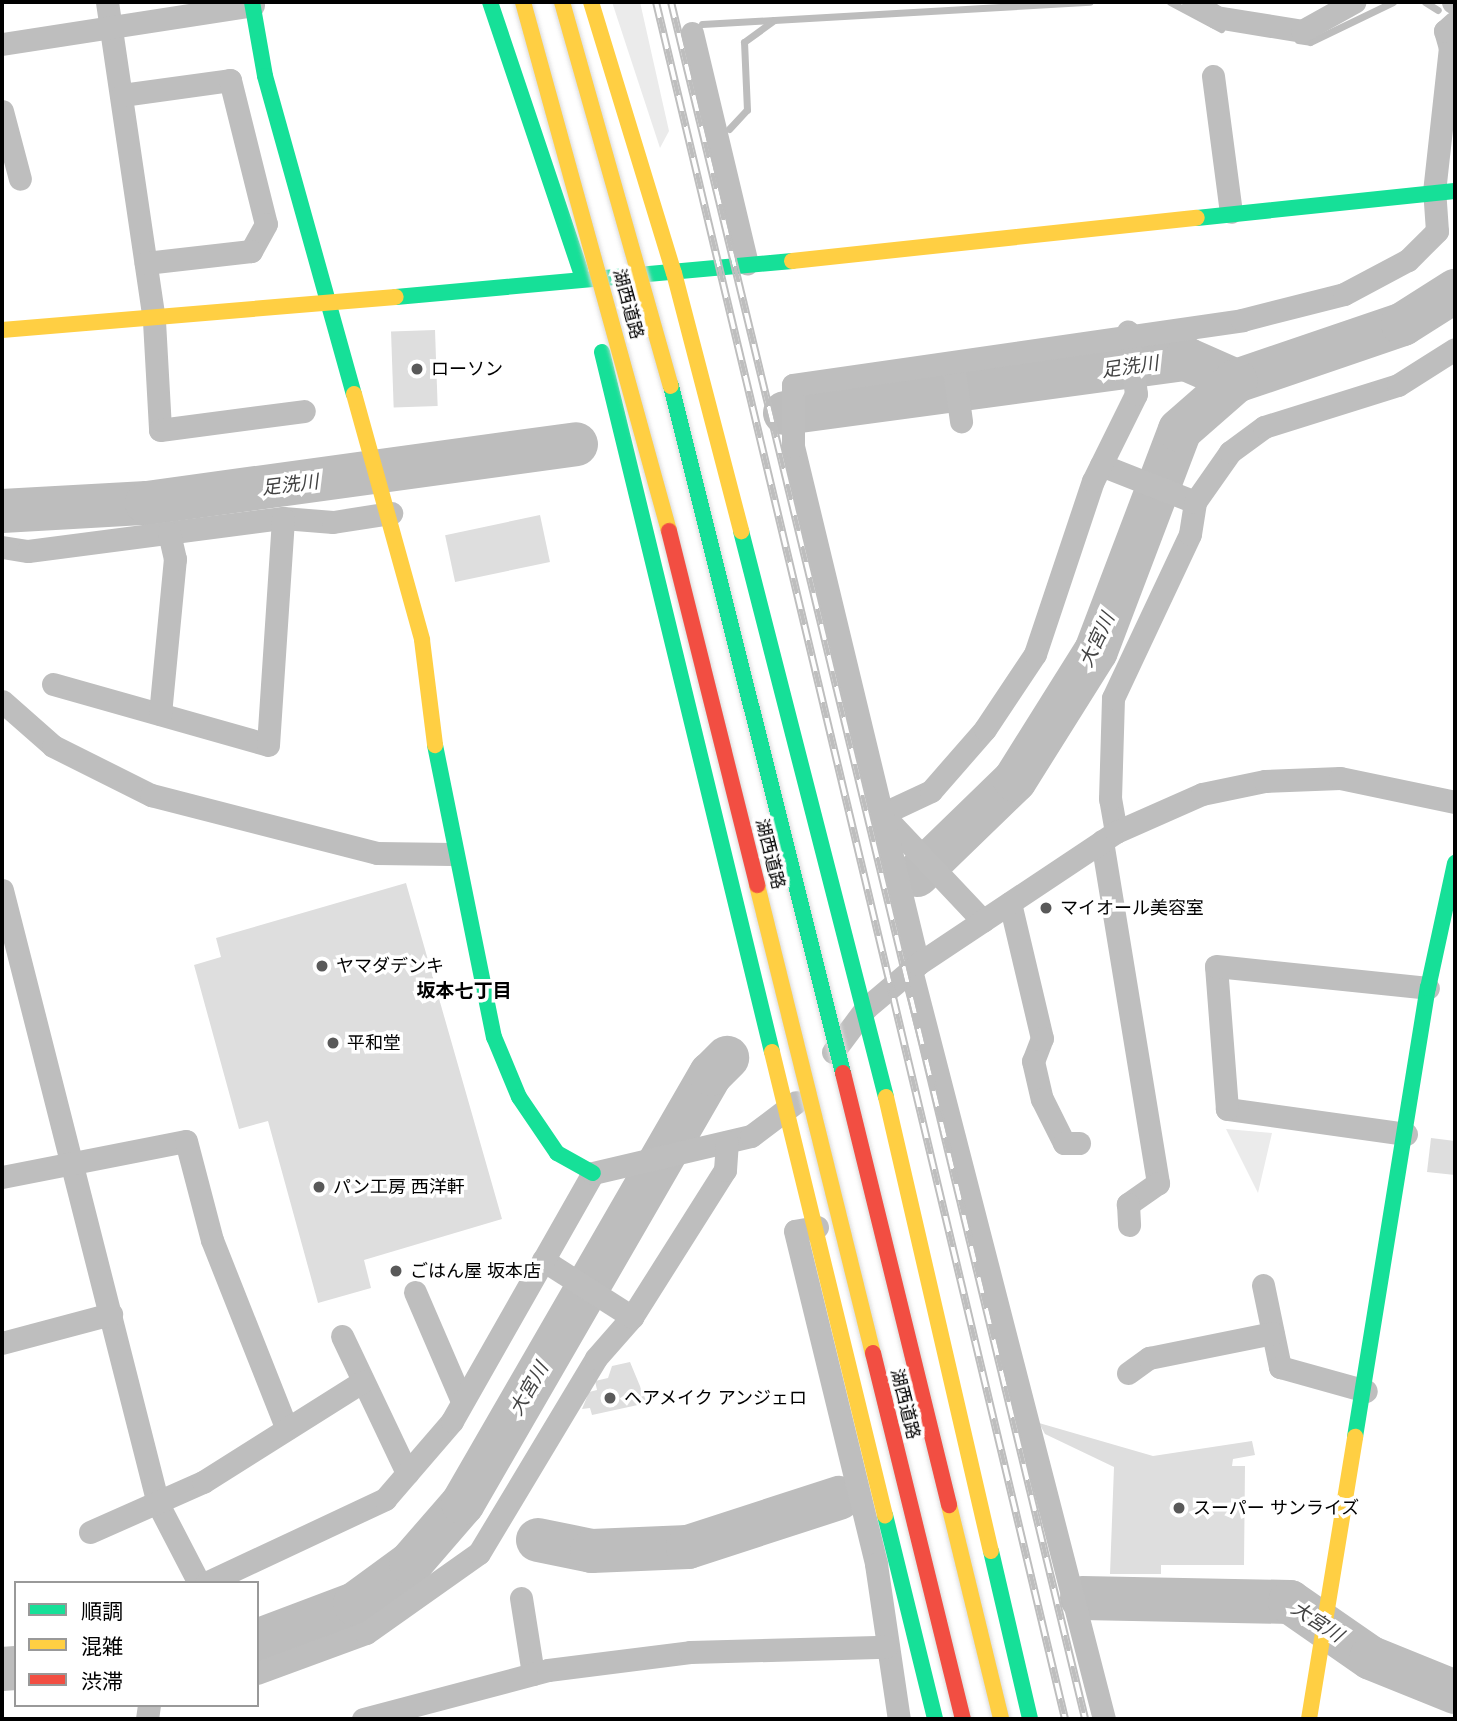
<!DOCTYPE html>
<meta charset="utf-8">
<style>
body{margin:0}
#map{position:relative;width:1457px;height:1721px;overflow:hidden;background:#fff;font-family:Inter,"Noto Sans JP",sans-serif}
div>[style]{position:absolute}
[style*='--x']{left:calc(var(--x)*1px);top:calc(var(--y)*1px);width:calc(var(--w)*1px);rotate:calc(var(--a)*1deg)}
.green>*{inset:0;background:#ebebeb}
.stream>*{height:7px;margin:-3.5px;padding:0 3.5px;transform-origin:3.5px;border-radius:3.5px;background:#bdbdbd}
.river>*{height:44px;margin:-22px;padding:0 22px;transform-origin:22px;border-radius:22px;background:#bdbdbd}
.building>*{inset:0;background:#dedede;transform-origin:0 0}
.street>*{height:23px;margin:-11.5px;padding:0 11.5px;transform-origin:11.5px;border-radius:11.5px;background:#bebebe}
.fast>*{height:16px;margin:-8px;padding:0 8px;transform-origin:8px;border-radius:8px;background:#16e098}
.slow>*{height:16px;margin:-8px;padding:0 8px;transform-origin:8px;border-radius:8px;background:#ffcf43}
.rail>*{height:8px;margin-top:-4px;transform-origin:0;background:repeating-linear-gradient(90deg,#fff 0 16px,#bebebe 0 32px);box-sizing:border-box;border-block:2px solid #bebebe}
.bridges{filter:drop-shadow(0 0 2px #dbdbdb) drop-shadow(0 0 2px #dbdbdb)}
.fast-bridge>*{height:16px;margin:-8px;padding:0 8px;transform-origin:8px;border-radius:8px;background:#16e098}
.slow-bridge>*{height:16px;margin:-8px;padding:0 8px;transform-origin:8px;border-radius:8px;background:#ffcf43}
.jam-bridge>*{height:16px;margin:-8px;padding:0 8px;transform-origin:8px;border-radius:8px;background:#f24e42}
.dots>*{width:19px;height:19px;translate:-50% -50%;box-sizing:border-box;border:4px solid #fff;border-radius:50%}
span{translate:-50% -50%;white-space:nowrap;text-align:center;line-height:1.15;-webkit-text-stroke:7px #fff;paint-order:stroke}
.street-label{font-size:18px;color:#000}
.poi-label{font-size:18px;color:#000}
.left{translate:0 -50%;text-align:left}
.water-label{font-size:19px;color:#424242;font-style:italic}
.neighbourhood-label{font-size:19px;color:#000;font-weight:700}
.frame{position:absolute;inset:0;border:4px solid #000;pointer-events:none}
.legend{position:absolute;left:14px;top:1581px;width:245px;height:126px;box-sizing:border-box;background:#fff;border:2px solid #999;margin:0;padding:9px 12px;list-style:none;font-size:21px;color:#000}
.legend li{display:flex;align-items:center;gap:14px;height:35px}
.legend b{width:35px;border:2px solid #999}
</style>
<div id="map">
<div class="green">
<div style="clip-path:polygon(612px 2px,640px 2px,669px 131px,660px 148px)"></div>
<div style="clip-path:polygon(1226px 1129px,1272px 1133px,1258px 1193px)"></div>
</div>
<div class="stream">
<div style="--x:1170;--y:2;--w:58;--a:27.9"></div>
<div style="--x:1425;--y:2;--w:15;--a:32"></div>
<div style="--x:702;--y:24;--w:72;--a:-3.2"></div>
<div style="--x:1298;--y:40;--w:12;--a:9"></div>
<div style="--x:1310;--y:42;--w:92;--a:-25.7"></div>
<div style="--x:729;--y:129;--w:26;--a:-47"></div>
<div style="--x:747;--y:110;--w:68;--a:-92.5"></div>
<div style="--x:744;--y:42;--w:37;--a:-36"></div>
<div style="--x:774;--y:20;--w:316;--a:-3.3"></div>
</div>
<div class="river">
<div style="--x:785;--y:413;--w:405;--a:-7.7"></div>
<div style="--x:1186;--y:359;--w:55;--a:23.7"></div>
<div style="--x:1236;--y:381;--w:176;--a:-18.8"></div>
<div style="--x:1403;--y:324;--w:62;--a:-32.4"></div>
<div style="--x:2;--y:511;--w:145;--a:-3.2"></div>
<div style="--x:147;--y:503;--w:433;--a:-7.8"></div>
<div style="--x:917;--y:875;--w:136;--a:-44.1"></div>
<div style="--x:1015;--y:780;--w:152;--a:-57.9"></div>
<div style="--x:1096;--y:651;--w:236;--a:-69.2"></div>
<div style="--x:1180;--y:430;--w:74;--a:-41.2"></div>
<div style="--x:538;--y:1540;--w:55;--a:11.5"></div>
<div style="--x:592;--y:1551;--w:96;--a:-2.4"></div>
<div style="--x:688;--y:1547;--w:159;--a:-18"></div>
<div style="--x:1082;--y:1598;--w:208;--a:1.1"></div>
<div style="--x:1290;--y:1602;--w:98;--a:34.7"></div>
<div style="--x:1371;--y:1658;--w:91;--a:22"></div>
<div style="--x:257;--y:1641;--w:105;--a:-20.7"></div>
<div style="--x:355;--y:1604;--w:69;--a:-36.2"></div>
<div style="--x:411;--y:1563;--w:79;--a:-49.1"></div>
<div style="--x:463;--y:1503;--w:496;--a:-60"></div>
<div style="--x:711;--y:1074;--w:23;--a:-45"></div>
<div style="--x:2;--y:1669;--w:14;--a:-4"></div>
</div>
<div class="building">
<div style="left:435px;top:330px;width:76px;height:44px;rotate:88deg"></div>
<div style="left:540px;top:515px;width:48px;height:97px;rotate:78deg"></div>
<div style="clip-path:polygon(406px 883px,502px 1219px,364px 1260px,371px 1288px,318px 1303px,268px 1121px,239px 1129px,194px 965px,221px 957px,216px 938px)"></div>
<div style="clip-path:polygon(1431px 1138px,1455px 1141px,1455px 1175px,1427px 1172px)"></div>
<div style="clip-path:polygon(630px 1362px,647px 1403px,592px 1415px,590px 1408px,582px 1409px,589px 1392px,597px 1390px,595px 1381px,608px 1378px,612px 1366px)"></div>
<div style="clip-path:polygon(1039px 1423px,1153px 1456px,1252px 1441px,1255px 1455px,1233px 1459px,1232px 1466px,1245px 1466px,1244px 1565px,1161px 1565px,1161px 1574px,1110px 1574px,1114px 1467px,1045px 1434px)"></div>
</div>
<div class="street">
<div style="--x:107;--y:2;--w:322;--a:81.6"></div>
<div style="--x:154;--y:321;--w:109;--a:86.8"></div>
<div style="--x:160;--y:430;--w:145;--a:-7.5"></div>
<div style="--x:1193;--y:2;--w:27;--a:33"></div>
<div style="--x:1216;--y:17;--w:87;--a:9.2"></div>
<div style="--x:1302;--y:31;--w:60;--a:-29.1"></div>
<div style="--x:1453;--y:2;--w:2;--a:27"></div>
<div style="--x:692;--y:33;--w:237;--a:76.6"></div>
<div style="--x:2;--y:44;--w:254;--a:-8.8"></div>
<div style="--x:1213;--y:76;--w:137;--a:82.5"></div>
<div style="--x:122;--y:95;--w:109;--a:-7.9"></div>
<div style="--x:230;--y:80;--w:148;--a:76"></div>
<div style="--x:266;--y:224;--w:31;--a:119"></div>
<div style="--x:251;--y:251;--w:106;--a:173.5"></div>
<div style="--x:2;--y:111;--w:70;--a:75.2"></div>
<div style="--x:953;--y:364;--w:58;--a:82"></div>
<div style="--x:1101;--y:465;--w:101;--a:21.5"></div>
<div style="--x:2;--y:547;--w:26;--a:9"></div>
<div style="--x:28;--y:551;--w:257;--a:-7.4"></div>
<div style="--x:283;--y:518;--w:50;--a:4.6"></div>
<div style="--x:333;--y:522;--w:59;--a:-8.8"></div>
<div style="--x:53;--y:684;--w:223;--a:15.8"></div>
<div style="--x:268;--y:745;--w:227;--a:-86.2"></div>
<div style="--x:2;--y:701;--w:68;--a:41.4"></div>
<div style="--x:53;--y:746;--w:110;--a:26.6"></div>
<div style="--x:151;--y:795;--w:233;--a:14.4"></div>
<div style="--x:377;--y:853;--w:75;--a:0.8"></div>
<div style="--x:160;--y:714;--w:156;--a:-84.5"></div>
<div style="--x:175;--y:559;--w:27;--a:-103"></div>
<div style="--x:1116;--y:832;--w:34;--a:-100"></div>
<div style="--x:1110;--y:799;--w:101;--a:-88.3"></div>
<div style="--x:1113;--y:698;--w:181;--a:-64.8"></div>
<div style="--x:1190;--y:534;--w:32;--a:-81"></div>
<div style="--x:1195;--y:502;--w:61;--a:-55"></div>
<div style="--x:1230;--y:452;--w:42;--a:-36.3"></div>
<div style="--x:1264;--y:427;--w:140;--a:-17.4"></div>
<div style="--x:1398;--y:385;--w:67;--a:-32.3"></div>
<div style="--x:1102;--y:841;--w:347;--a:80.7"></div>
<div style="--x:1158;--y:1183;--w:37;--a:145"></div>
<div style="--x:1128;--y:1204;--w:21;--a:87"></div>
<div style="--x:2;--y:890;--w:634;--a:75.74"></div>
<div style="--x:158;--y:1504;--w:89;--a:62.6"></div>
<div style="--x:1010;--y:903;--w:139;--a:76.7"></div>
<div style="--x:1042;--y:1038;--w:25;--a:111"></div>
<div style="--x:1033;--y:1061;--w:39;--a:77"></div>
<div style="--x:1042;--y:1099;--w:49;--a:63.4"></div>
<div style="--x:1064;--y:1143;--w:15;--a:0"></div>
<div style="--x:983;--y:921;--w:147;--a:-133.3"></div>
<div style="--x:882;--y:814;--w:54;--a:-25.1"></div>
<div style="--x:931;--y:791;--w:82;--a:-48.9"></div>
<div style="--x:985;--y:729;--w:90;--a:-56.3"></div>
<div style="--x:1035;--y:654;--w:182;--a:-71.5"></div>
<div style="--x:1093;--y:481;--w:97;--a:-63.7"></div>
<div style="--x:1136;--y:394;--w:63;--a:-97.4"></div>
<div style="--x:918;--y:964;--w:533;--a:-103.57"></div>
<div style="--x:793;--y:446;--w:61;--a:-90"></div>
<div style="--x:793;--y:385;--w:454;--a:-8.2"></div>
<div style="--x:1242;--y:320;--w:105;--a:-14.3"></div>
<div style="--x:1344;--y:294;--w:72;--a:-28"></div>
<div style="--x:1408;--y:260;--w:41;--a:-45"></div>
<div style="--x:1437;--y:231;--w:39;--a:-94"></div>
<div style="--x:1434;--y:192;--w:145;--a:-83.7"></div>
<div style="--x:1450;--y:48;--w:18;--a:-106"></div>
<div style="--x:1445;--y:31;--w:13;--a:-42"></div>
<div style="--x:911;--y:970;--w:773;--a:75.55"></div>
<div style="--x:833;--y:1052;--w:55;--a:-53.1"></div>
<div style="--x:866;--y:1008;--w:68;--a:-40.2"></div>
<div style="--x:918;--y:964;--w:238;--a:-33.7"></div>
<div style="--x:1116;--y:832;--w:94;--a:-23.8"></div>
<div style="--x:1202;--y:794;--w:64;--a:-11.7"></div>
<div style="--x:1265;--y:781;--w:75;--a:-2.3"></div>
<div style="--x:1340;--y:778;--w:117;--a:11.8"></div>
<div style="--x:1406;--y:1134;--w:181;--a:-172"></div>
<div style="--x:1227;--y:1109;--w:143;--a:-94.4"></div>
<div style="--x:1216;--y:966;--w:213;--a:5.9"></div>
<div style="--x:2;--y:1177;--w:187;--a:-11.1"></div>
<div style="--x:186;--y:1141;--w:102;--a:75.3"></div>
<div style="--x:212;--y:1240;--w:203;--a:68.4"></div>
<div style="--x:817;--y:1227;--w:22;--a:170"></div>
<div style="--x:795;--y:1231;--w:343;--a:76.3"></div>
<div style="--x:876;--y:1564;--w:157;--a:81.6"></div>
<div style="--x:543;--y:1260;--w:106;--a:32.6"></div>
<div style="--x:1263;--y:1285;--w:84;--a:78.3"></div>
<div style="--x:1280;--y:1367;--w:89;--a:15.6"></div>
<div style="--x:415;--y:1292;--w:119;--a:66.7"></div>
<div style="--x:342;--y:1336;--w:152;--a:64.6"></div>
<div style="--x:2;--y:1343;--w:113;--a:-14.9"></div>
<div style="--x:1128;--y:1373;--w:26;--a:-36"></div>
<div style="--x:1149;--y:1358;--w:126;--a:-11.4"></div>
<div style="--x:90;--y:1532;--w:124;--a:-23.9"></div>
<div style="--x:203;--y:1482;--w:188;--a:-32.2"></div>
<div style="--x:206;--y:1583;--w:198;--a:-25.1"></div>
<div style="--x:385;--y:1499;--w:103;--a:-49.3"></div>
<div style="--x:452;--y:1421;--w:285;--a:-60.4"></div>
<div style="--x:593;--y:1173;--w:162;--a:-13.2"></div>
<div style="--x:751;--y:1136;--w:56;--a:-37.1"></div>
<div style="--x:521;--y:1598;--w:77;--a:81"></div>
<div style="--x:257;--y:1673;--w:116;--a:-20.2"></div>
<div style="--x:366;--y:1633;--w:138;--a:-35.3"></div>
<div style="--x:479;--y:1553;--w:227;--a:-59"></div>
<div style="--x:596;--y:1358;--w:55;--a:-48.7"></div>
<div style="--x:632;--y:1317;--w:174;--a:-57.7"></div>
<div style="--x:725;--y:1170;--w:28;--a:-86"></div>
<div style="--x:147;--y:1719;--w:14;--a:-82"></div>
<div style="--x:363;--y:1719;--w:191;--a:-14.8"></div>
<div style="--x:548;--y:1670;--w:143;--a:-7.2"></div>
<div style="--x:690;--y:1652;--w:196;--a:-1.5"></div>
</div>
<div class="fast">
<div style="--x:252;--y:2;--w:75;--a:80"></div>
<div style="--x:265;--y:76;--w:330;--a:74.4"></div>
<div style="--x:490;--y:2;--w:283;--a:71.4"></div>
<div style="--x:1197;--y:218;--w:259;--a:-6"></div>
<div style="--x:396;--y:297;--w:398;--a:-5.2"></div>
<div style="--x:602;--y:352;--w:720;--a:76.35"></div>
<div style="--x:741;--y:531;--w:584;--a:75.63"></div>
<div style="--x:435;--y:745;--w:298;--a:78.6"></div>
<div style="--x:494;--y:1037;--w:65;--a:67.4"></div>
<div style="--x:519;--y:1097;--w:68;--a:55.8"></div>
<div style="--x:557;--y:1153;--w:41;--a:29.1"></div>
<div style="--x:1355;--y:1437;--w:455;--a:-80.8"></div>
<div style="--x:1428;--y:988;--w:128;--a:-77.8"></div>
<div style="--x:885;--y:1515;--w:210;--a:76.2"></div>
<div style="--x:991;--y:1551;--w:172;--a:76.9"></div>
</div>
<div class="slow">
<div style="--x:591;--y:2;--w:283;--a:73"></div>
<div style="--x:792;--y:261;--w:407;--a:-6.1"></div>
<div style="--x:674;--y:273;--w:267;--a:75.4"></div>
<div style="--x:2;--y:330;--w:395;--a:-4.8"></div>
<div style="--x:354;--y:394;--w:255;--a:74.5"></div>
<div style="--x:422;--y:640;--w:106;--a:82.9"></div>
<div style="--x:772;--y:1052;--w:477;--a:76.3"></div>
<div style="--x:886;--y:1097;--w:466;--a:77"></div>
<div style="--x:1309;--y:1719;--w:286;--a:-80.7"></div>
</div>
<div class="rail">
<div style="--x:656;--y:2;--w:1765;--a:76.6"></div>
<div style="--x:671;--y:2;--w:1766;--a:76.44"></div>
</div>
<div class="bridges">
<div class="fast-bridge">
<div style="--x:671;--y:386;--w:708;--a:75.94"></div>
</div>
<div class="slow-bridge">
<div style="--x:523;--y:2;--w:549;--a:74.57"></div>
<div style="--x:562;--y:2;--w:399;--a:74.2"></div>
<div style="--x:757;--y:885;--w:482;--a:76.1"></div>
<div style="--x:949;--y:1505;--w:220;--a:76.3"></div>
</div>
<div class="jam-bridge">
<div style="--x:669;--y:531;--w:365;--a:76"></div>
<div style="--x:843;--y:1073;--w:445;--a:76.2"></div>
<div style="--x:873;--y:1353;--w:377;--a:76.2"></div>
</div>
</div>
<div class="dots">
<div style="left:417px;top:369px;background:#595959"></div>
<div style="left:1046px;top:908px;background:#595959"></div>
<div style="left:322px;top:966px;background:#595959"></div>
<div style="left:333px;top:1043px;background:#595959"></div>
<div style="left:319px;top:1187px;background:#595959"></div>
<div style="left:396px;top:1271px;background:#595959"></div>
<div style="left:610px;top:1398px;background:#595959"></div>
<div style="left:1179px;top:1508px;background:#595959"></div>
</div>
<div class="street-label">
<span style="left:628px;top:304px;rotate:75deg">湖西道路</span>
<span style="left:770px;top:854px;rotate:76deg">湖西道路</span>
<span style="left:905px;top:1404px;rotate:76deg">湖西道路</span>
</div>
<div class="poi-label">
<span class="left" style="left:431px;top:369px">ローソン</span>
<span class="left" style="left:1060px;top:908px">マイオール美容室</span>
<span class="left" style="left:336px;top:966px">ヤマダデンキ</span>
<span class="left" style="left:347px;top:1043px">平和堂</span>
<span class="left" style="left:333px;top:1187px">パン工房 西洋軒</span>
<span class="left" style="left:410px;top:1271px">ごはん屋 坂本店</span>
<span class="left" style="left:624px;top:1398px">ヘアメイク アンジェロ</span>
<span class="left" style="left:1193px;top:1508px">スーパー サンライズ</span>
</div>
<div class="water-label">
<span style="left:1130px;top:367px;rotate:-8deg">足洗川</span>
<span style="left:290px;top:485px;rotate:-7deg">足洗川</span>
<span style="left:1097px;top:640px;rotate:-65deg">大宮川</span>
<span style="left:529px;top:1389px;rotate:-60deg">大宮川</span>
<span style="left:1317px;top:1622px;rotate:33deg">大宮川</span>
</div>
<div class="neighbourhood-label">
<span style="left:464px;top:991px">坂本七丁目</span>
</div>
<div class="frame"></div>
<ul class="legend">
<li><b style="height:9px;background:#16e098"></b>順調</li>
<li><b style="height:9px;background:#ffcf43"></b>混雑</li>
<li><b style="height:9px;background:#f24e42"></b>渋滞</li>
</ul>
</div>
